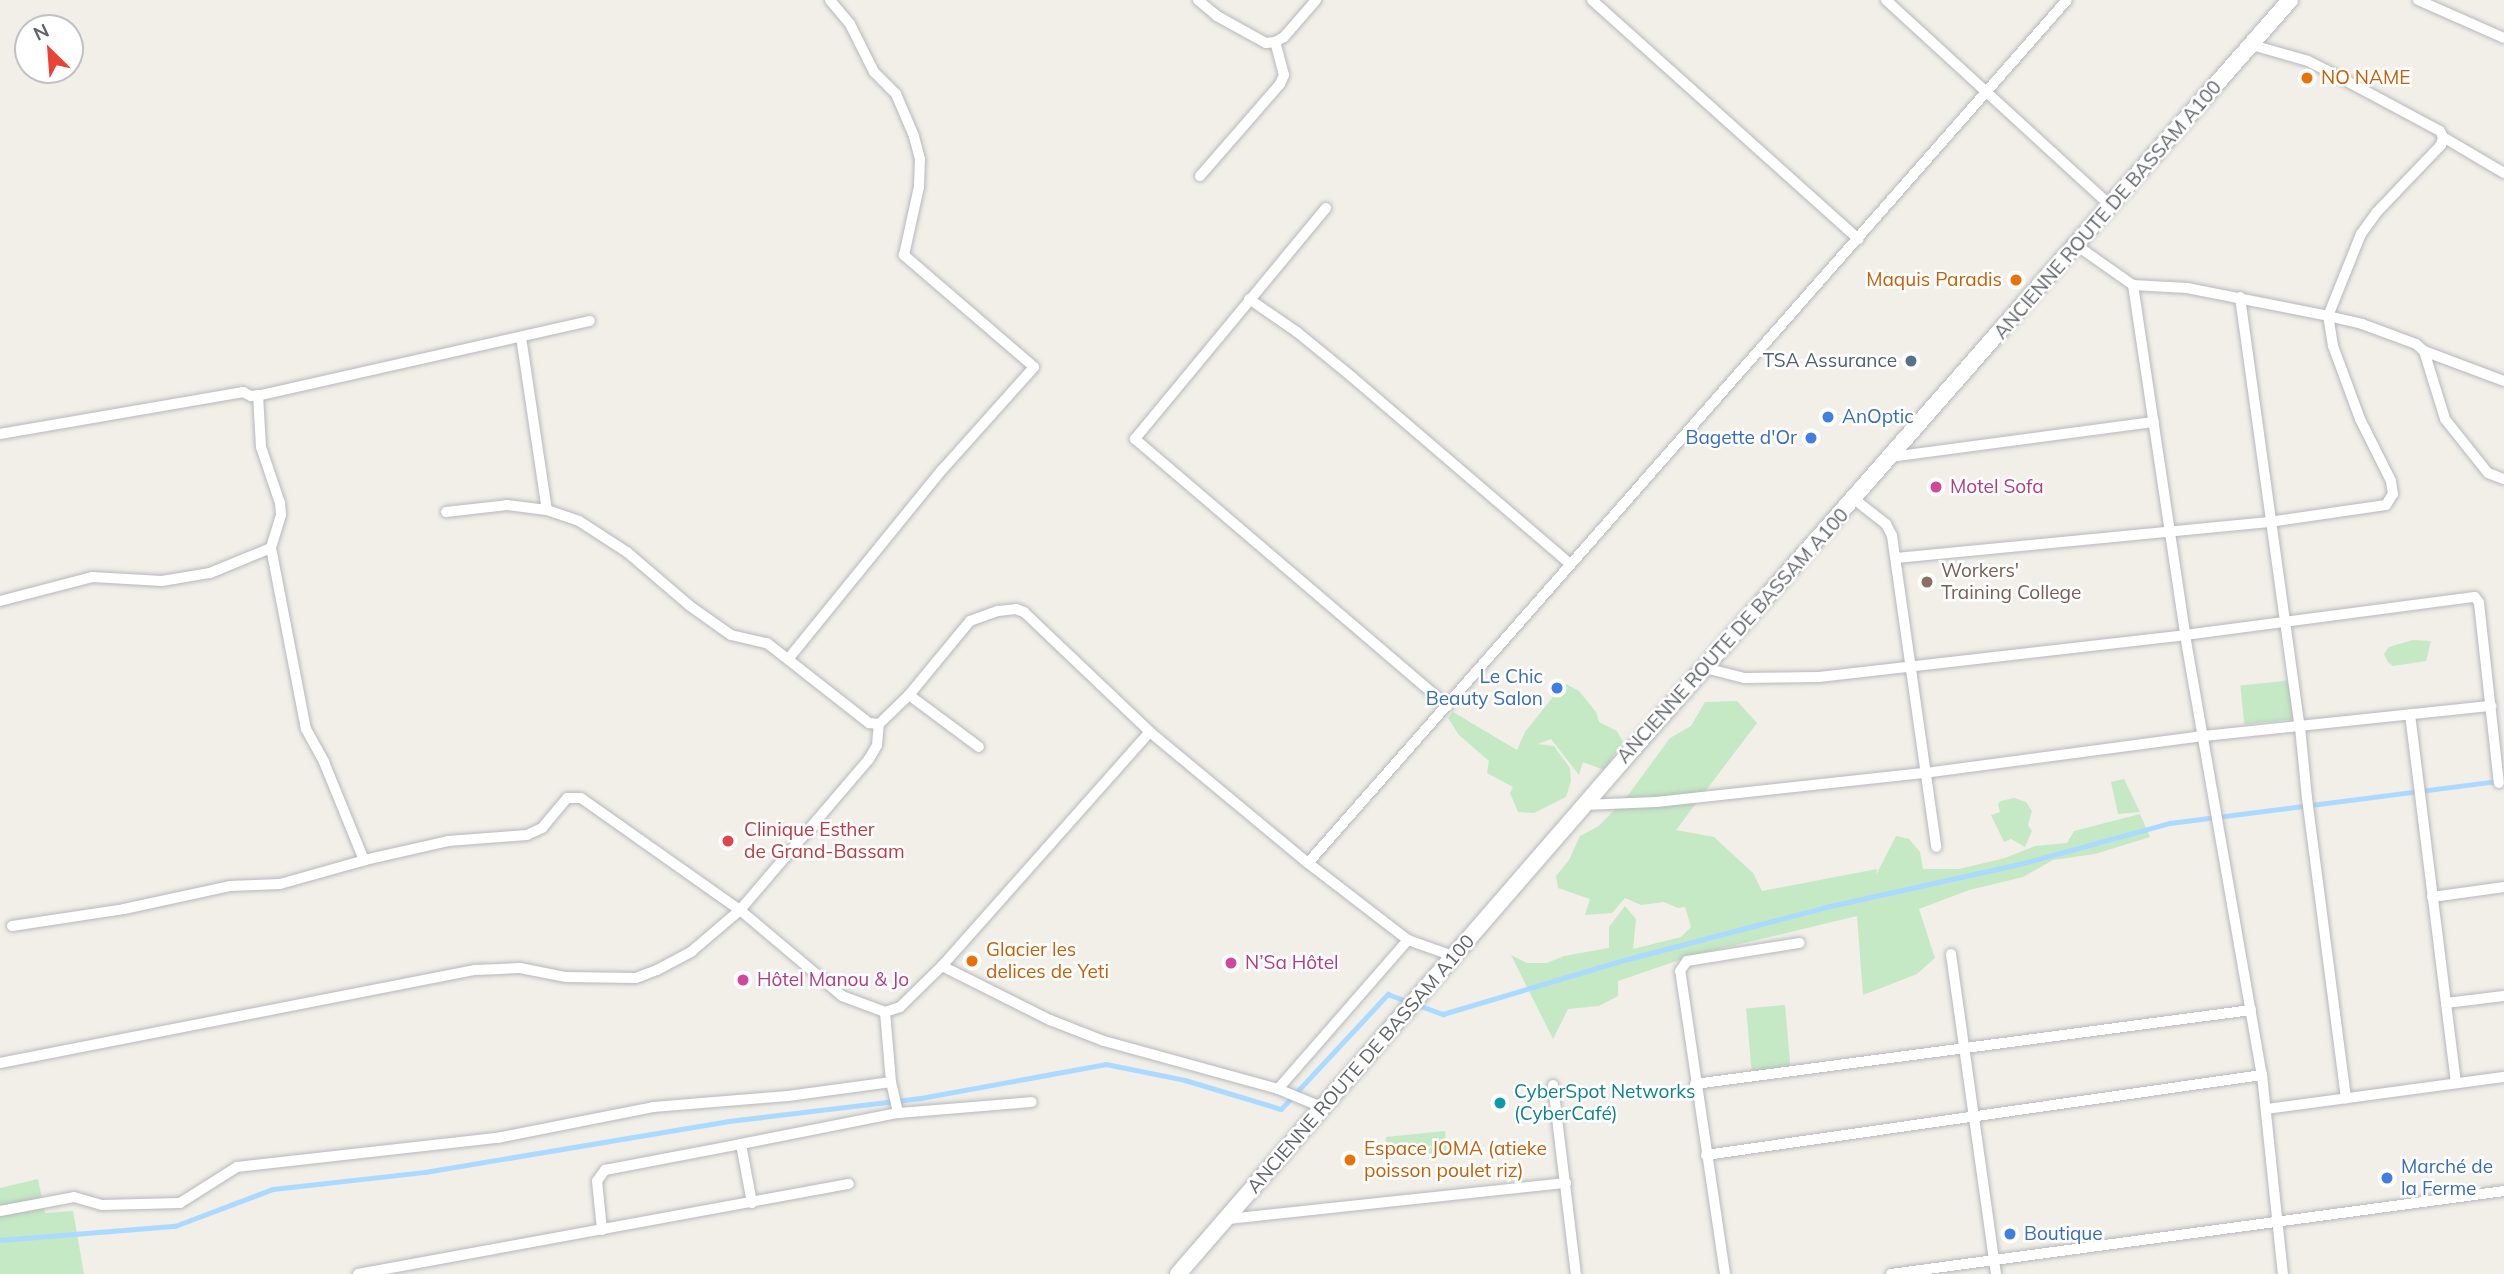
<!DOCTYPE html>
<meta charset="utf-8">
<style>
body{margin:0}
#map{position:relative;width:2504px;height:1274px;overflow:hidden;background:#f1efe8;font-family:Mulish,sans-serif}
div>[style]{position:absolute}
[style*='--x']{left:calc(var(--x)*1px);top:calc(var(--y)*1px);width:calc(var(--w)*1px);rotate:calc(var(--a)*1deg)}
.green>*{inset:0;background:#c5e8c5;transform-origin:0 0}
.stream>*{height:4.5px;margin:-2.25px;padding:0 2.25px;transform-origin:2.25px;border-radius:2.25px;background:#aadaff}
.roads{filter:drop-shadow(0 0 2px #b5b8bc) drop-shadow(0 0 2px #b5b8bc)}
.street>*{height:10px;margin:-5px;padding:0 5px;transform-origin:5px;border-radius:5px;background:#fff}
.secondary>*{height:16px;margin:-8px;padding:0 8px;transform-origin:8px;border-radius:8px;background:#fff}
.dots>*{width:19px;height:19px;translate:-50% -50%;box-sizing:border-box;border:4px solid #fff;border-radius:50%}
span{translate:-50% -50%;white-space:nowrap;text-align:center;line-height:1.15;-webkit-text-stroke:5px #fff;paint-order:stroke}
.food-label{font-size:19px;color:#c56008}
.left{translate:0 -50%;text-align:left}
.right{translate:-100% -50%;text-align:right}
.street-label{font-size:19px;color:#5f6368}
.service-label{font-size:19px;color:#4e5e75}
.shop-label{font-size:19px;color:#366cbe}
.hotel-label{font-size:19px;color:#b23c85}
.education-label{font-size:19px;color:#785e54}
.health-label{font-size:19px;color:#be3a42}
.culture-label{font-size:19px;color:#0d838f}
.north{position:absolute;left:14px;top:14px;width:70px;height:70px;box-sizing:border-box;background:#fff;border:2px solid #bfc1c3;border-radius:50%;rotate:335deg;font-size:19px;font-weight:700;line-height:28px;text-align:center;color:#5f6368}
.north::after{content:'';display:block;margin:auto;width:24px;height:32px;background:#ea4335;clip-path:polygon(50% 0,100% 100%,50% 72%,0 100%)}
</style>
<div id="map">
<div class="green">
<div style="clip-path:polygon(2413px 640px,2431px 641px,2426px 661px,2393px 666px,2388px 662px,2384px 654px,2389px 647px)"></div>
<div style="left:2293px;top:680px;width:39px;height:53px;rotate:84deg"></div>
<div style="clip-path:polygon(1564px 683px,1579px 691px,1596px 712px,1599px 722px,1617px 731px,1623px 742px,1604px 770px,1583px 762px,1579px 775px,1551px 739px,1538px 744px,1554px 746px,1570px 768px,1571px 781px,1566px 797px,1534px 813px,1518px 812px,1510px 793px,1513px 787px,1487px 773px,1489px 761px,1459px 735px,1448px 718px,1453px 712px,1517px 750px,1525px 732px)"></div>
<div style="clip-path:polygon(1737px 701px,1757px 723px,1676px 830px,1714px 837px,1753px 873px,1762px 891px,1877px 869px,1876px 875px,1896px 836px,1909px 839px,1920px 852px,1923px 869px,1959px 869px,2005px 858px,2035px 846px,2067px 843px,2074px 831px,2140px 814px,2150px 837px,2095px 854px,2053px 860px,2023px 877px,1969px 890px,1919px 909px,1935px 958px,1917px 974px,1863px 995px,1857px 916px,1694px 955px,1618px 981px,1618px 996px,1599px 1006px,1568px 1009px,1553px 1039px,1511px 955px,1527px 963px,1547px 963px,1564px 956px,1609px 948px,1609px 927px,1625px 906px,1636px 919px,1633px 949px,1681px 937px,1691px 927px,1685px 907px,1678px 908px,1664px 902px,1641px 905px,1625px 898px,1612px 913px,1585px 915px,1590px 899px,1558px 888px,1556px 876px,1569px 860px,1580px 836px,1599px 826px,1629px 794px,1670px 738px,1691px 726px,1705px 702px)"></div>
<div style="clip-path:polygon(2124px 779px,2140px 812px,2118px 814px,2111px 782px)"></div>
<div style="clip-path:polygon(2014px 798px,2026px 802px,2032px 811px,2028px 825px,2032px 831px,2025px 847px,2011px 839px,2004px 842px,1991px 815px,2000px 812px,1998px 804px,2001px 801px)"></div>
<div style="left:1785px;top:1005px;width:65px;height:39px;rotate:85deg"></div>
<div style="clip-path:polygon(1445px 1131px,1447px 1153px,1429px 1154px,1428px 1151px,1385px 1156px,1386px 1137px)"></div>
<div style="clip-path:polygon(38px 1179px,45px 1213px,73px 1211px,84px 1274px,0 1274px,0 1188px)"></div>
</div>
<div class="stream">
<div style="--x:1418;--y:1005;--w:27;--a:20"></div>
<div style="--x:1443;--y:1014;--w:193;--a:-16.6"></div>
<div style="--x:1628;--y:959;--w:205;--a:-14.7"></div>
<div style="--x:1826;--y:907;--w:199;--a:-12.5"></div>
<div style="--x:2020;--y:864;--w:156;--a:-15.3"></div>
<div style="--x:2170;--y:823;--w:333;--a:-7.3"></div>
<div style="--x:0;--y:1240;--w:176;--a:-4.6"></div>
<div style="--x:175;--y:1226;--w:105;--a:-20.7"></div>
<div style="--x:273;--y:1189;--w:153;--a:-6.4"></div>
<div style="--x:425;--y:1172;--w:308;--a:-9.5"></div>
<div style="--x:729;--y:1121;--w:193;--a:-6.8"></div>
<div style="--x:921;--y:1098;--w:188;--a:-10.4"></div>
<div style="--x:1106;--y:1064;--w:81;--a:11.4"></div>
<div style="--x:1185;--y:1080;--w:100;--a:16.8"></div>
<div style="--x:1281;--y:1109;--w:157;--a:-47.1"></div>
<div style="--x:1388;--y:994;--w:22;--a:21"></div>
</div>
<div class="roads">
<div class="street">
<div style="--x:1198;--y:0;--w:25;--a:40"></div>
<div style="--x:1217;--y:16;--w:56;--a:28.9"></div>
<div style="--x:1266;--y:43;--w:9;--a:-6"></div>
<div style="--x:1275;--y:42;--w:10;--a:-29"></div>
<div style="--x:1284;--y:37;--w:49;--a:-49.1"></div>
<div style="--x:1592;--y:0;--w:358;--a:41.9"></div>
<div style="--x:1886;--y:0;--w:304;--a:42.5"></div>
<div style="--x:2418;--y:0;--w:94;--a:23.8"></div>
<div style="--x:2252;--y:45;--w:58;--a:15.9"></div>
<div style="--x:2308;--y:61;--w:20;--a:27"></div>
<div style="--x:2326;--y:70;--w:129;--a:28.2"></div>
<div style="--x:2440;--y:131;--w:7;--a:63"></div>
<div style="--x:2443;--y:137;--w:71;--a:30.5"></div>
<div style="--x:1200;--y:176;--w:122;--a:-49"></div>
<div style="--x:1280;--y:84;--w:10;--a:-66"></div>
<div style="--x:1284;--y:75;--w:34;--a:-105"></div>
<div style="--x:1326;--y:208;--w:300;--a:129.6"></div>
<div style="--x:1135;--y:439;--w:411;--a:40.5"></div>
<div style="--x:2076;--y:245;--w:70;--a:35.1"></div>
<div style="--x:2133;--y:285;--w:54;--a:3.2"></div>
<div style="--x:2187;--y:288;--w:144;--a:11.2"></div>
<div style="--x:2328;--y:316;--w:35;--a:13"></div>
<div style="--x:2362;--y:324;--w:58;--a:20.3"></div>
<div style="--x:2416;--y:344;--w:11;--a:41"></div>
<div style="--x:2424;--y:351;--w:71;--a:72.8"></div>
<div style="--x:2445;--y:419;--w:69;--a:51.5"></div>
<div style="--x:2488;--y:473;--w:17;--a:21"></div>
<div style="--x:2133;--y:285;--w:354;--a:81.5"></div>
<div style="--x:2185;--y:635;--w:447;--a:80.1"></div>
<div style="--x:2262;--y:1075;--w:200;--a:84"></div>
<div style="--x:2240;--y:297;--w:434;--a:82.1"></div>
<div style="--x:2300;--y:727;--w:71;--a:84.4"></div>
<div style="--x:2307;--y:798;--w:303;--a:82.6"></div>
<div style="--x:1249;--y:299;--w:58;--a:34.5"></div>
<div style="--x:1297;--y:332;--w:71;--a:39.3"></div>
<div style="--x:1352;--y:377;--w:287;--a:40.6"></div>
<div style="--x:521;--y:337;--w:175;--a:81.5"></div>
<div style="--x:2424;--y:351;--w:85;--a:20.6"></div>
<div style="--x:258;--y:395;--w:52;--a:86.7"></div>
<div style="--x:261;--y:447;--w:59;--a:71.3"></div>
<div style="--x:280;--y:503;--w:12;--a:85"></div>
<div style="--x:281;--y:515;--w:34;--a:107"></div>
<div style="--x:271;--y:548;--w:10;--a:79"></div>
<div style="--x:273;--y:558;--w:174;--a:79.1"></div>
<div style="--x:306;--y:729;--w:38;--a:61"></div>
<div style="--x:324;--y:762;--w:106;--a:67.8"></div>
<div style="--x:0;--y:434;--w:247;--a:-9.8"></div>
<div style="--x:243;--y:392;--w:9;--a:27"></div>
<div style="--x:251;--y:396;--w:10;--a:-6"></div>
<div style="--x:261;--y:395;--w:337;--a:-12.7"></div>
<div style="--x:1891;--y:457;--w:265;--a:-7.6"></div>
<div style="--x:1854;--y:499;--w:41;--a:38"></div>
<div style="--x:1886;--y:524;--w:13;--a:63"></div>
<div style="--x:1892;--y:536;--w:314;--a:81.9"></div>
<div style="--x:446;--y:512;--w:61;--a:-6.5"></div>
<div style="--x:507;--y:505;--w:40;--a:7.1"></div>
<div style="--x:547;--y:510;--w:34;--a:19"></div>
<div style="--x:579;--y:521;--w:57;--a:32.9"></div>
<div style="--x:627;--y:552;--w:83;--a:40.6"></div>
<div style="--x:690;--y:606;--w:50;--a:35.3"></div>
<div style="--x:731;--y:635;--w:37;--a:13"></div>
<div style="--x:767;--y:643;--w:130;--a:38.1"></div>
<div style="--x:869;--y:723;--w:10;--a:6"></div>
<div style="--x:1896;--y:558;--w:375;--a:-5.5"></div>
<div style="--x:2269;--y:522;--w:118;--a:-8.3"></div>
<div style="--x:2386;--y:505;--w:13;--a:-58"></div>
<div style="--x:2393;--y:494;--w:13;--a:-99"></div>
<div style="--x:2391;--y:481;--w:69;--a:-116.6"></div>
<div style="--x:2360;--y:419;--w:78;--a:-110.3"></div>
<div style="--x:2333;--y:346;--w:30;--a:-99"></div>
<div style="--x:2328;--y:316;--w:88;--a:-68.1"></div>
<div style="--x:2361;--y:234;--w:26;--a:-54"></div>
<div style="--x:2376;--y:213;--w:94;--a:-46.3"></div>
<div style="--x:2441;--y:145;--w:8;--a:-76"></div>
<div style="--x:0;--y:601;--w:95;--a:-14.6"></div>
<div style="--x:92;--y:577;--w:70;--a:3.3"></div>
<div style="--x:162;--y:581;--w:49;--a:-9.5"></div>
<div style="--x:210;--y:573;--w:66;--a:-22.3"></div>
<div style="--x:789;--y:658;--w:242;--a:-50.9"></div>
<div style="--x:942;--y:470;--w:138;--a:-48.2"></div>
<div style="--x:1034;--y:367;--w:172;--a:-139.3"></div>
<div style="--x:904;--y:255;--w:70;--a:-77.6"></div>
<div style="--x:919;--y:187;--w:28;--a:-88"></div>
<div style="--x:920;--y:159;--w:24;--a:-105"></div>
<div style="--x:914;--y:136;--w:46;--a:-113.2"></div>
<div style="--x:896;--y:94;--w:31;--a:-135"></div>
<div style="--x:874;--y:72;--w:54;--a:-116.6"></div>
<div style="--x:850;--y:24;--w:31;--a:-130"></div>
<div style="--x:1705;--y:668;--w:40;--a:14.4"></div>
<div style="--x:1744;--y:678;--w:75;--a:-0.8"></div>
<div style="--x:1819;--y:677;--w:368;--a:-6.5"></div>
<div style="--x:2185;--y:635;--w:292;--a:-7.5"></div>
<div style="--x:2475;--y:597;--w:7;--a:56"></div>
<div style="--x:2479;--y:603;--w:181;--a:83.7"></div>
<div style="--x:909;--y:695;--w:87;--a:36.6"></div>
<div style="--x:2410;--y:714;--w:372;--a:82.9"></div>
<div style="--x:1584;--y:805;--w:72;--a:-2.4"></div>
<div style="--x:1656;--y:802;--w:271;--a:-6.2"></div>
<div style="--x:1925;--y:773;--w:281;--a:-7.6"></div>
<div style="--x:2204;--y:736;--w:289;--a:-6"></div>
<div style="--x:1308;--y:863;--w:1149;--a:-48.67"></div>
<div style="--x:2432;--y:897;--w:73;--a:-7.9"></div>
<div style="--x:12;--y:926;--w:113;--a:-8.6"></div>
<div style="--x:124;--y:909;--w:108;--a:-12.2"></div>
<div style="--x:230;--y:886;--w:50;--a:-2.3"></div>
<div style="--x:280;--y:884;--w:92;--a:-15.7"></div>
<div style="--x:369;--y:859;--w:81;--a:-12.8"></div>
<div style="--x:448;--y:841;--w:79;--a:-4.3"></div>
<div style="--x:527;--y:835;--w:17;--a:-25"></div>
<div style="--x:542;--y:828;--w:39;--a:-50"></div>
<div style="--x:567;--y:798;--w:14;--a:0"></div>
<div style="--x:581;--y:798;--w:194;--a:35.2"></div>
<div style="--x:740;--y:910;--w:133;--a:40.1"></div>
<div style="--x:842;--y:996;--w:46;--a:20.4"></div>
<div style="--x:885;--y:1012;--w:16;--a:-18"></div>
<div style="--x:900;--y:1007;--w:59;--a:-44.3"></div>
<div style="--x:942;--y:966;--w:313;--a:-48.4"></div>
<div style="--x:1951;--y:954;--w:323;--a:82"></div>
<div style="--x:942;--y:966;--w:121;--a:26.6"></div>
<div style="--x:1050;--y:1020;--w:58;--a:21.3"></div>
<div style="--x:1104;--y:1041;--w:180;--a:15.4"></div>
<div style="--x:1278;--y:1089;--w:50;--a:22.4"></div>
<div style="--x:2446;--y:1003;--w:58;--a:-6.9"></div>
<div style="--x:885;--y:1012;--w:70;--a:85.1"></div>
<div style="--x:891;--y:1082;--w:32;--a:77"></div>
<div style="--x:0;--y:1063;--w:484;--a:-11.1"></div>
<div style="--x:475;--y:970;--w:45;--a:-2.5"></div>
<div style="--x:520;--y:968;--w:47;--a:11.1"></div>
<div style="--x:566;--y:977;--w:70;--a:0.8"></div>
<div style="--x:636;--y:978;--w:22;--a:-21"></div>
<div style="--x:657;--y:970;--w:40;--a:-28"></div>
<div style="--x:692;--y:951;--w:63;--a:-40.5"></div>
<div style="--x:740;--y:910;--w:199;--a:-49.5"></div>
<div style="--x:869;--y:759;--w:16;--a:-60"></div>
<div style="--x:877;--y:745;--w:21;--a:-85"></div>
<div style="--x:879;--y:724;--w:42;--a:-44"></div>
<div style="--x:909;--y:695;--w:96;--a:-50.5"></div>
<div style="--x:970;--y:621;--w:30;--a:-20"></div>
<div style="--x:998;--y:611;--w:18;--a:-6"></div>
<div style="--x:1016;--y:609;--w:9;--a:21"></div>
<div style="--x:1024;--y:612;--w:174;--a:43.6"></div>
<div style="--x:1150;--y:732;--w:205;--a:39.7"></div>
<div style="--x:1308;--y:863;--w:126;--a:37.6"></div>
<div style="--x:1408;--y:940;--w:48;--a:19.6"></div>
<div style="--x:1695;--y:1084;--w:561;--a:-7.58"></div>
<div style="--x:1553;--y:1085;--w:190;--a:83.1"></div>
<div style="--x:1278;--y:1089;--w:198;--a:-48.9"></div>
<div style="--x:2267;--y:1109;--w:239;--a:-7.7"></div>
<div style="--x:1706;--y:1155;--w:562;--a:-8.19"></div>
<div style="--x:752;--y:1203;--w:60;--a:-100.6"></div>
<div style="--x:741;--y:1144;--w:160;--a:-11.2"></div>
<div style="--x:898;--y:1113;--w:134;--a:-4.7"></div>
<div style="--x:0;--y:1211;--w:75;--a:-10.7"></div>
<div style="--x:74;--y:1197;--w:29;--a:16"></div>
<div style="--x:102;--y:1205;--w:78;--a:-1.5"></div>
<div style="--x:180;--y:1203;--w:67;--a:-32.3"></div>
<div style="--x:237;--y:1167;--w:262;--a:-6.4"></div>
<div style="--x:497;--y:1138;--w:159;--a:-11.2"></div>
<div style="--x:653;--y:1107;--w:135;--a:-4.7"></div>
<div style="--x:788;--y:1096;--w:104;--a:-7.7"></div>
<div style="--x:1228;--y:1219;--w:340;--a:-6.1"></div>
<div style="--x:602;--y:1230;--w:49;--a:-95.8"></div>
<div style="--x:597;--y:1181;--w:14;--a:-54"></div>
<div style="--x:605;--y:1170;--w:138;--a:-10.8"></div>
<div style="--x:358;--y:1274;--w:499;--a:-10.4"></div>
<div style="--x:1725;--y:1274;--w:306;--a:-98.4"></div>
<div style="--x:1680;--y:971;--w:12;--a:-55"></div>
<div style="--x:1687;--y:961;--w:114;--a:-9.1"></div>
<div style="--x:1891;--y:1274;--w:619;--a:-7.71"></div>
</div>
<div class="secondary">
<div style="--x:1178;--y:1274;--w:695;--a:-49.09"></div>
<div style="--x:1633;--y:749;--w:996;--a:-48.74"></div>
</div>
</div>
<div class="dots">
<div style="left:2307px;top:78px;background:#e8710a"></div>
<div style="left:2016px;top:280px;background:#e8710a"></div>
<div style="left:1911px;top:361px;background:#5c6f8a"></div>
<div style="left:1828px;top:417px;background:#3f7fe0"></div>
<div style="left:1811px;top:438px;background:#3f7fe0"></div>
<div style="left:1936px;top:487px;background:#d1479c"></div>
<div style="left:1927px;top:582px;background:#8d6e63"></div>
<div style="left:1557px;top:688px;background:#3f7fe0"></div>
<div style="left:728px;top:841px;background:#e0444e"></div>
<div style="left:972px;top:961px;background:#e8710a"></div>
<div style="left:1231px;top:963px;background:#d1479c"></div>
<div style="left:743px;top:980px;background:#d1479c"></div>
<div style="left:1500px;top:1103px;background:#0f9aa8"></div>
<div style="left:1350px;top:1160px;background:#e8710a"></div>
<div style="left:2387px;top:1178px;background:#3f7fe0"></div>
<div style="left:2010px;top:1234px;background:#3f7fe0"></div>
</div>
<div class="food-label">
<span class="left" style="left:2321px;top:78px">NO NAME</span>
<span class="right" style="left:2002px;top:280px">Maquis Paradis</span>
<span class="left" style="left:986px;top:961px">Glacier les<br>delices de Yeti</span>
<span class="left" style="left:1364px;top:1160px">Espace JOMA (atieke<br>poisson poulet riz)</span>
</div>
<div class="street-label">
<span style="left:2108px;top:210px;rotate:-49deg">ANCIENNE ROUTE DE BASSAM A100</span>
<span style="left:1733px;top:636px;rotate:-48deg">ANCIENNE ROUTE DE BASSAM A100</span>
<span style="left:1361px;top:1064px;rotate:-49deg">ANCIENNE ROUTE DE BASSAM A100</span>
</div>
<div class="service-label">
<span class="right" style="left:1897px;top:361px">TSA Assurance</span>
</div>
<div class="shop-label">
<span class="left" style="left:1842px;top:417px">AnOptic</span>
<span class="right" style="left:1797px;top:438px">Bagette d'Or</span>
<span class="right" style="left:1543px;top:688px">Le Chic<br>Beauty Salon</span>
<span class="left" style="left:2401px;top:1178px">Marché de<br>la Ferme</span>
<span class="left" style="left:2024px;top:1234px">Boutique</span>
</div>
<div class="hotel-label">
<span class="left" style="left:1950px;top:487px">Motel Sofa</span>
<span class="left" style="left:1245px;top:963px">N’Sa Hôtel</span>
<span class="left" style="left:757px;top:980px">Hôtel Manou &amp; Jo</span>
</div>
<div class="education-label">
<span class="left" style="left:1941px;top:582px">Workers'<br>Training College</span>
</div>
<div class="health-label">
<span class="left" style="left:744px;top:841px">Clinique Esther<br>de Grand-Bassam</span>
</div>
<div class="culture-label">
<span class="left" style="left:1514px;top:1103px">CyberSpot Networks<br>(CyberCafé)</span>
</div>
<div class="north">N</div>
</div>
